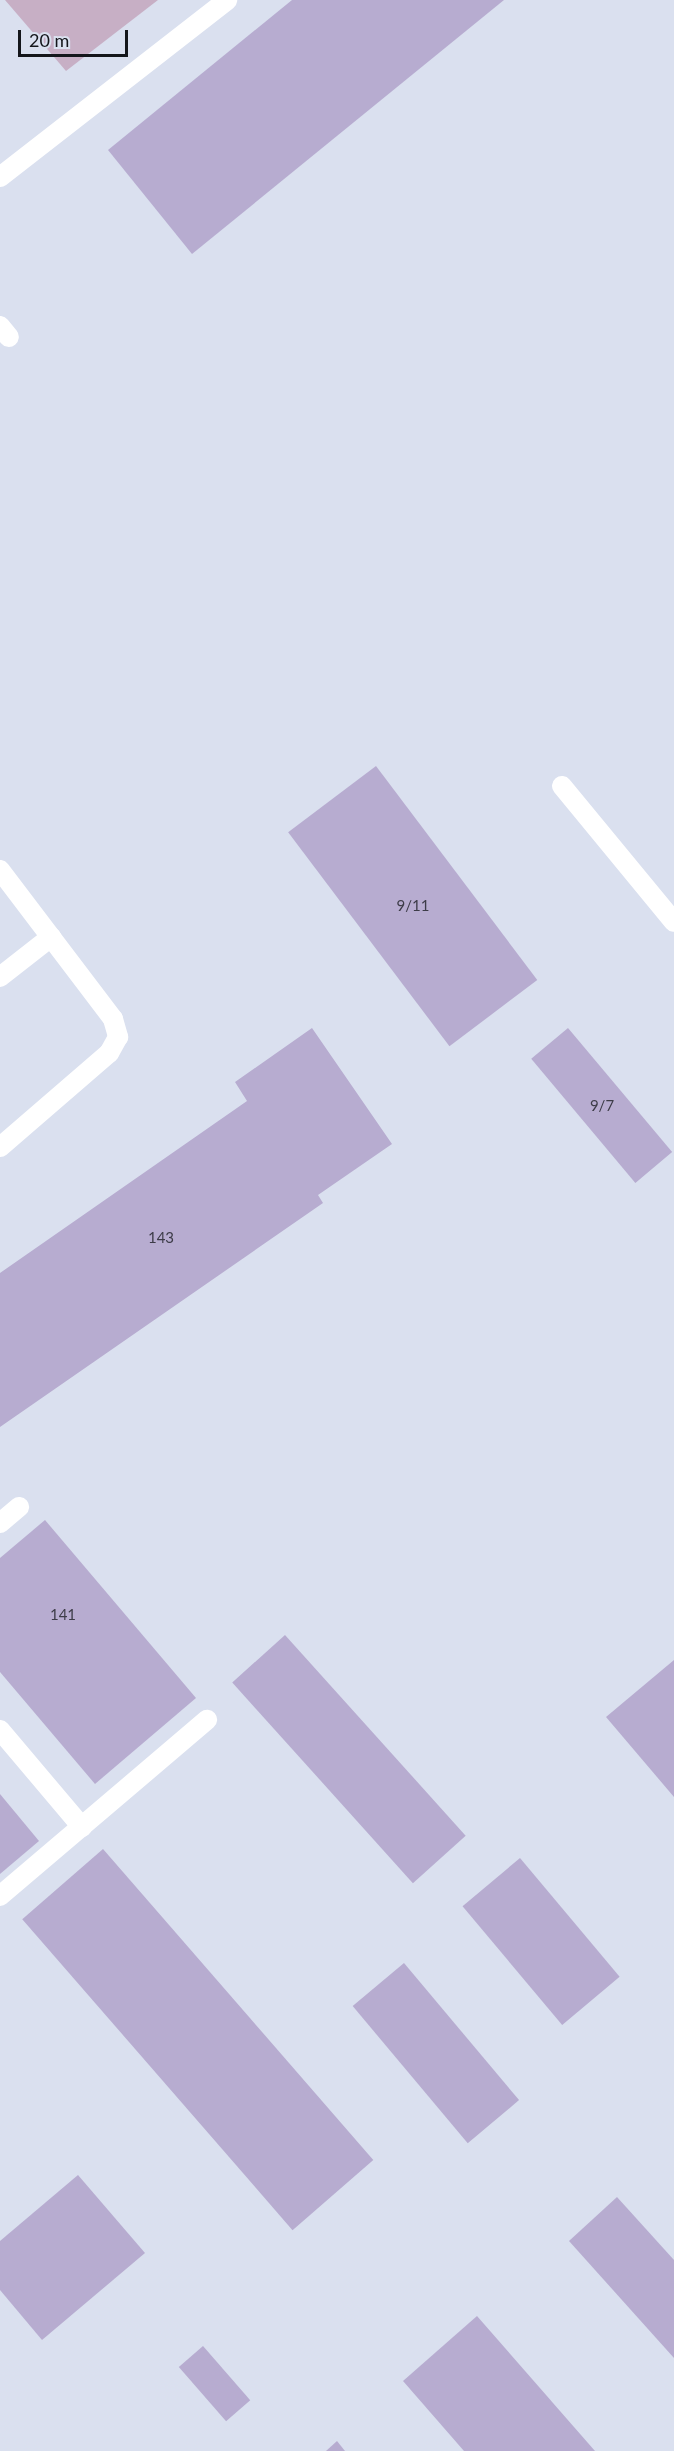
<!DOCTYPE html>
<style>
body{margin:0}
#map{position:relative;width:674px;height:2451px;overflow:hidden;background:#dae0ef;font-family:Lato,sans-serif}
div>[style]{position:absolute}
[style*='--x']{left:calc(var(--x)*1px);top:calc(var(--y)*1px);width:calc(var(--w)*1px);rotate:calc(var(--a)*1deg)}
.green>*{inset:0;background:#c7afc5}
.building>*{inset:0;background:#b7acd0;transform-origin:0 0}
.lane>*{height:20px;margin:-10px;padding:0 10px;transform-origin:10px;border-radius:10px;background:#fff}
span{translate:-50% -50%;white-space:nowrap;text-align:center;line-height:1.15;-webkit-text-stroke:5px #dae0ef;paint-order:stroke}
.number-label{font-size:15px;color:#3d3c48}
.number-label span{-webkit-text-stroke-width:0}
.scale{position:absolute;left:18px;top:30px;width:110px;height:27px;box-sizing:border-box;border:3px solid #14161b;border-top:0;padding-left:8px;font-size:18px;line-height:21px;white-space:nowrap;color:#14161b;-webkit-text-stroke:4px #dae0ef;paint-order:stroke}
</style>
<div id="map">
<div class="green">
<div style="clip-path:polygon(5px 0,158px 0,66px 71px)"></div>
</div>
<div class="building">
<div style="clip-path:polygon(292px 0,504px 0,192px 254px,108px 150px)"></div>
<div style="left:376px;top:766px;width:268px;height:110px;rotate:53deg"></div>
<div style="clip-path:polygon(312px 1028px,392px 1144px,318px 1195px,323px 1203px,0 1427px,0 1273px,247px 1101px,235px 1082px)"></div>
<div style="left:568px;top:1028px;width:162px;height:48px;rotate:50deg"></div>
<div style="clip-path:polygon(45px 1520px,196px 1698px,95px 1784px,0 1672px,0 1558px)"></div>
<div style="left:285px;top:1635px;width:270px;height:71px;rotate:48deg"></div>
<div style="clip-path:polygon(674px 1660px,674px 1797px,606px 1717px)"></div>
<div style="clip-path:polygon(0 1794px,39px 1841px,0 1874px)"></div>
<div style="left:103px;top:1849px;width:412px;height:107px;rotate:49deg"></div>
<div style="left:520px;top:1858px;width:155px;height:75px;rotate:50deg"></div>
<div style="left:404px;top:1963px;width:179px;height:67px;rotate:50deg"></div>
<div style="clip-path:polygon(78px 2175px,145px 2253px,42px 2340px,0 2290px,0 2241px)"></div>
<div style="clip-path:polygon(617px 2197px,674px 2260px,674px 2358px,569px 2241px)"></div>
<div style="clip-path:polygon(477px 2316px,595px 2451px,464px 2451px,403px 2381px)"></div>
<div style="left:203px;top:2346px;width:72px;height:32px;rotate:49deg"></div>
<div style="clip-path:polygon(337px 2441px,345px 2451px,326px 2451px)"></div>
</div>
<div class="lane">
<div style="--x:0;--y:177;--w:288;--a:-37.9"></div>
<div style="--x:0;--y:326;--w:14;--a:51"></div>
<div style="--x:562;--y:786;--w:176;--a:50.5"></div>
<div style="--x:0;--y:870;--w:187;--a:52.8"></div>
<div style="--x:113;--y:1019;--w:19;--a:74"></div>
<div style="--x:118;--y:1037;--w:18;--a:119"></div>
<div style="--x:109;--y:1053;--w:144;--a:139.2"></div>
<div style="--x:0;--y:977;--w:65;--a:-38.1"></div>
<div style="--x:0;--y:1523;--w:25;--a:-40"></div>
<div style="--x:0;--y:1730;--w:127;--a:49.8"></div>
<div style="--x:0;--y:1896;--w:272;--a:-40.4"></div>
</div>
<div class="number-label">
<span style="left:413px;top:906px">9/11</span>
<span style="left:602px;top:1106px">9/7</span>
<span style="left:161px;top:1238px">143</span>
<span style="left:63px;top:1615px">141</span>
</div>
<div class="scale">20 m</div>
</div>
